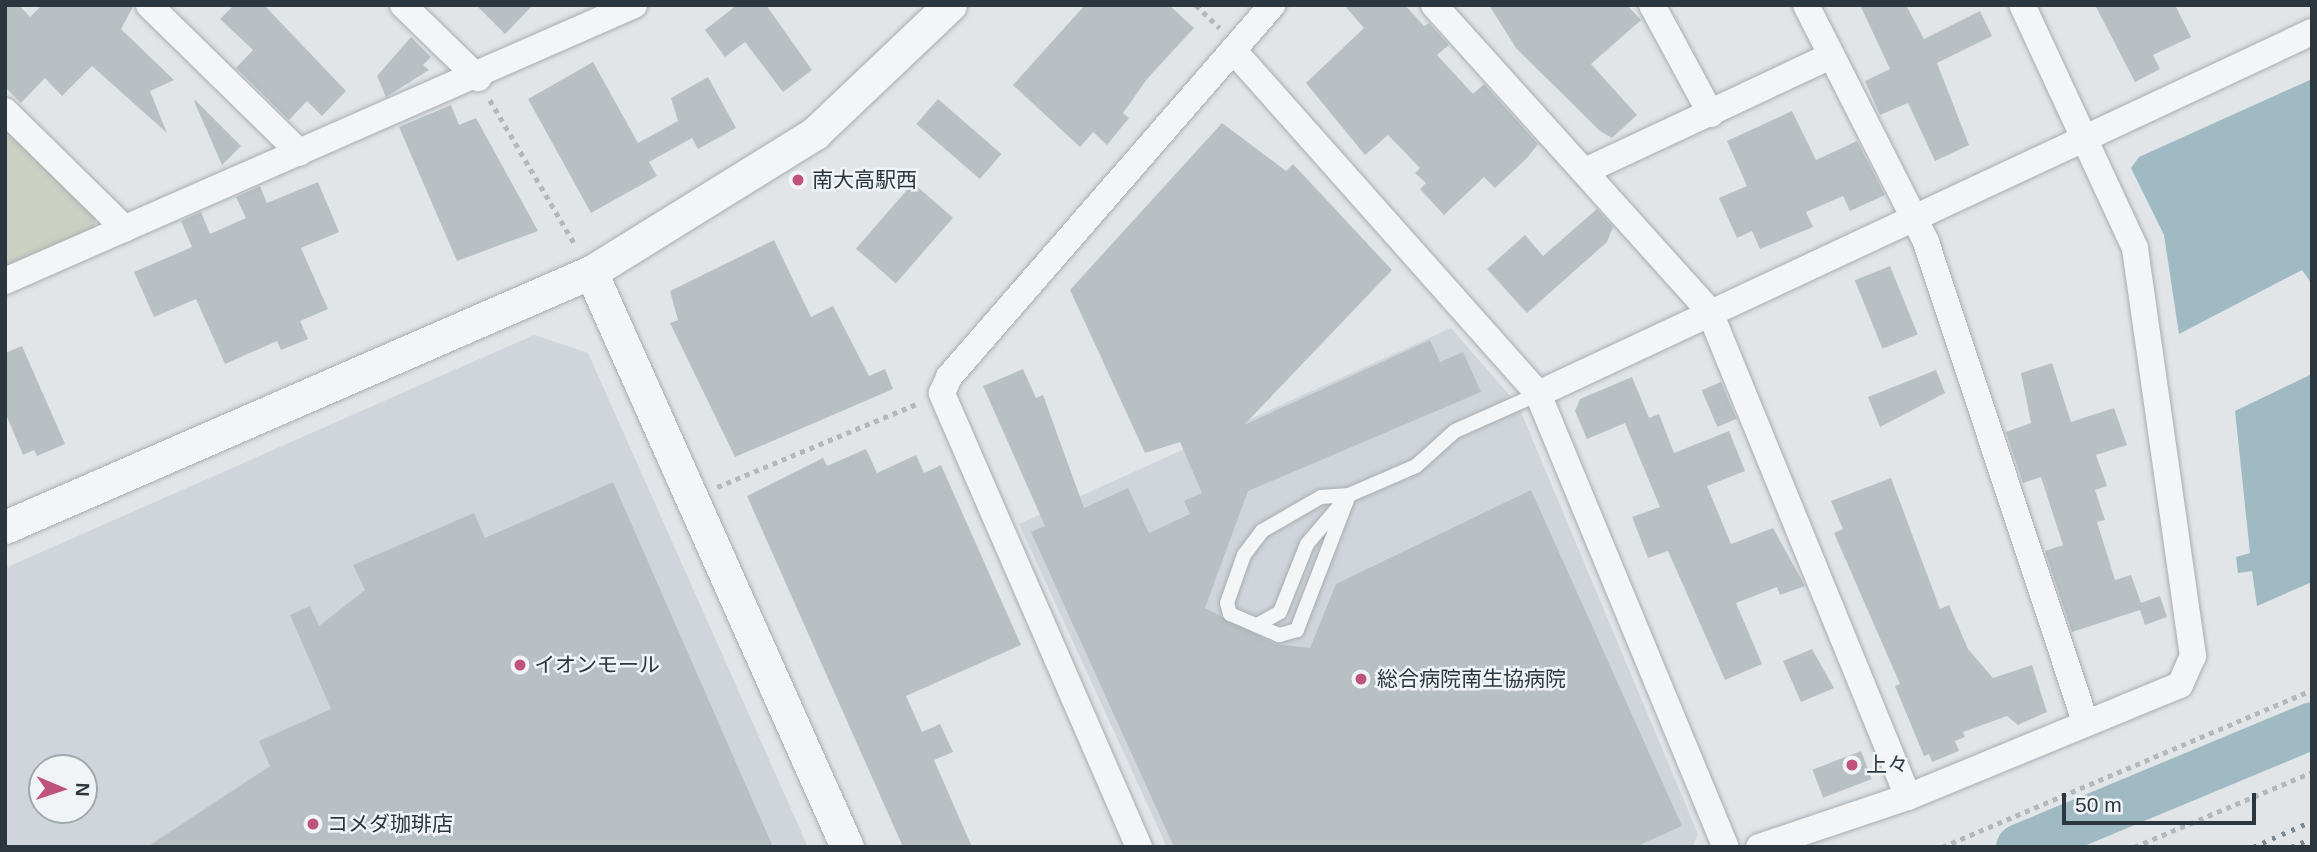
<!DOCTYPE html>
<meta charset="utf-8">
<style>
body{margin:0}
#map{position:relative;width:2317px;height:852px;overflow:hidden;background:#e1e5e8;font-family:Arial,"Noto Sans JP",sans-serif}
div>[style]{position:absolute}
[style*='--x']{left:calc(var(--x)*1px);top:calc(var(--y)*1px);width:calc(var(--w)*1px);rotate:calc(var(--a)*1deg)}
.built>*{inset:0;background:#cfd5da}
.green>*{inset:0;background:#cad1c3}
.water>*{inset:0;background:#a0bac4}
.river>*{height:47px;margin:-23.5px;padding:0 23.5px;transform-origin:23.5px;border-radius:23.5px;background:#a0bac4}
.building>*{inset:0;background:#b9c0c4;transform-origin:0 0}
.path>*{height:4.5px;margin-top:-2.25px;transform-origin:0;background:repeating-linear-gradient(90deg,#b3b8bc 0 5px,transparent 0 10px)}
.roads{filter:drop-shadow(0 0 2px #a7adb2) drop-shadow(0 0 2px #a7adb2)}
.service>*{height:14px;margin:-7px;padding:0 7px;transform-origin:7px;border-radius:7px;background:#f3f5f7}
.minor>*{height:26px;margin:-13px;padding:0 13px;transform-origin:13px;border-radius:13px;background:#f3f5f7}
.tertiary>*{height:33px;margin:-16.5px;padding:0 16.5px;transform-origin:16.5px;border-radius:16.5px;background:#f3f5f7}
.rail>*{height:5px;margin-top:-2.5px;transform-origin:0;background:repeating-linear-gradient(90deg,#7c8890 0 3.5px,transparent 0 10.5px)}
.dots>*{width:19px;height:19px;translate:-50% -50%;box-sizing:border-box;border:4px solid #f0f4f6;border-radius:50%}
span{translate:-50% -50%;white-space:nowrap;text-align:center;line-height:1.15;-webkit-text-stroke:5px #f0f4f6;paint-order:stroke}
.poi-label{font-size:21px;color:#2b363e}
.left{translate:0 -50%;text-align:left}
.frame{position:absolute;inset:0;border:7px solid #2b363e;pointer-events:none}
.north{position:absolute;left:28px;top:754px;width:70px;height:70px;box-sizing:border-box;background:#f0f4f6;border:2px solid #a1a8ac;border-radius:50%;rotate:92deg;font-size:19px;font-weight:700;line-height:28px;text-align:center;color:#2b363e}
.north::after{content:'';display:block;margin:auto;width:24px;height:32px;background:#c0537c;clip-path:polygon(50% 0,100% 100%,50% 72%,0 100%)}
.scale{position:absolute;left:2062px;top:793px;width:194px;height:32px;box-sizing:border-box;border:4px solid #2b363e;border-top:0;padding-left:9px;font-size:21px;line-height:24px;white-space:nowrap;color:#2b363e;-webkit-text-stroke:5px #f0f4f6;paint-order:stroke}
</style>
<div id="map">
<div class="built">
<div style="clip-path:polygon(1451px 328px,1518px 405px,1698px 834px,1692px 847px,1167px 847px,1019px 524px)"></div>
<div style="clip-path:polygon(evenodd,534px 335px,588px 353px,808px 847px,5px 847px,5px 568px,534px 335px,42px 768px,84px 768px,84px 810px,42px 810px,42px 768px)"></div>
</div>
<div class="green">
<div style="clip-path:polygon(5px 126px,97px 215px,93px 231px,5px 269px)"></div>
</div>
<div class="water">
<div style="clip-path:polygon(2312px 79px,2312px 284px,2302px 270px,2179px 334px,2164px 235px,2131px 168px,2139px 157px)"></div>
<div style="clip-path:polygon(2312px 374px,2312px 582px,2257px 606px,2252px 571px,2238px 573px,2236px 557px,2250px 553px,2235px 411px)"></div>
</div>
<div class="river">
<div style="--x:2019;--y:847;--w:317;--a:-22.6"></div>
</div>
<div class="building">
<div style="clip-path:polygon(5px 5px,19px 5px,30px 17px,42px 5px,134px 5px,121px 29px,174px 80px,150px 91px,167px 133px,92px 66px,62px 96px,45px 78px,21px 103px,5px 87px)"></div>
<div style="clip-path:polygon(234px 5px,264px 5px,346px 91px,322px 116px,307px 101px,289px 120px,236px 68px,253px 50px,220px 19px)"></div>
<div style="clip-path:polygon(476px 5px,533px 5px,505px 34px)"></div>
<div style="clip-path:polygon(737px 5px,766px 5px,812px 70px,783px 92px,745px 42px,725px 57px,705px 30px)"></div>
<div style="clip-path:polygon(1085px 5px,1169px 5px,1194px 28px,1147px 79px,1123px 113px,1129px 118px,1107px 145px,1093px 132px,1080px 147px,1013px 85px)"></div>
<div style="clip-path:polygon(1344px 5px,1405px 5px,1424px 26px,1429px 23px,1449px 45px,1437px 55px,1473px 94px,1484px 84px,1538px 144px,1527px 158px,1495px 188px,1484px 177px,1444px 215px,1420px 189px,1426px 183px,1415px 173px,1420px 168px,1388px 135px,1365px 155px,1306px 83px,1364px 28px)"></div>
<div style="clip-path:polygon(1489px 5px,1627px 5px,1641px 20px,1591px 64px,1637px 115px,1612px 138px,1600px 131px,1516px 48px)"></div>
<div style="clip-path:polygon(1860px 5px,1906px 5px,1924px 39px,1980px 11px,1992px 36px,1937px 63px,1969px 145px,1935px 161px,1908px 103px,1880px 115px,1865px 81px,1890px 69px)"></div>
<div style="clip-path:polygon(2095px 5px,2175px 5px,2191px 37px,2153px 55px,2160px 69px,2135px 82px)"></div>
<div style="clip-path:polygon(411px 37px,431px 57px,423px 65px,429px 70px,386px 97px,377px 76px)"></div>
<div style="clip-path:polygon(593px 62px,638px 143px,678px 121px,671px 98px,708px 77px,736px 128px,698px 149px,692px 138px,649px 162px,657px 176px,591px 213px,528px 99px)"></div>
<div style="left:938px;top:99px;width:84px;height:33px;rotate:41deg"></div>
<div style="clip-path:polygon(195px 100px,241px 146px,222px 165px,194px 101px)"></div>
<div style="clip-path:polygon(451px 105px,459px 125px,476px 118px,538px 231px,457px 261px,399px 127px)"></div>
<div style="clip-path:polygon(1792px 111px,1816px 160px,1857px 141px,1885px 195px,1850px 211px,1843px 196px,1806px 212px,1813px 227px,1760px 249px,1752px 231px,1737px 238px,1719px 198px,1747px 186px,1727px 141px)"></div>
<div style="clip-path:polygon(1222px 123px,1286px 171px,1293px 164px,1392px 270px,1244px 425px,1430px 340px,1440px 362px,1463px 352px,1481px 392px,1248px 491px,1205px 608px,1275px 644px,1310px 648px,1336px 584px,1531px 490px,1682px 826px,1635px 847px,1174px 847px,1031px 532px,1045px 526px,983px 386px,1023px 369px,1036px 398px,1043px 395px,1084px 508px,1128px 488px,1149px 533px,1190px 514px,1184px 501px,1202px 493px,1180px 442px,1145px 453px,1070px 290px)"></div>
<div style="clip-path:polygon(318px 182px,339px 232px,301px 248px,328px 309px,300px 321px,308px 339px,281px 350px,277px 341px,225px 364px,196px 299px,154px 317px,134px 272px,192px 247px,181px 221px,201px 212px,210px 234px,246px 218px,236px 197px,260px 186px,267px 203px)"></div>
<div style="left:913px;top:183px;width:53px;height:87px;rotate:41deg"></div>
<div style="clip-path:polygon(1597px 209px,1613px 227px,1607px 242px,1527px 313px,1487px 269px,1525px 235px,1543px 256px)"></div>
<div style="clip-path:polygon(774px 240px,811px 317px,833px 306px,869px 376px,885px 369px,893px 389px,735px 457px,670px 323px,678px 320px,670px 291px)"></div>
<div style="left:1890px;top:266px;width:74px;height:38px;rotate:68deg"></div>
<div style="clip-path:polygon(22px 346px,65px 444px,37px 456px,34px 450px,23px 455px,5px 412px,5px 353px)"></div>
<div style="clip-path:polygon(2052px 363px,2071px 422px,2114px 408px,2127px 445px,2096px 455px,2107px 486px,2095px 490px,2105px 520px,2097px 522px,2115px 580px,2131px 575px,2141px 603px,2160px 596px,2167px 617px,2145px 625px,2140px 610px,2072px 632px,2045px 551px,2063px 545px,2041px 477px,2023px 483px,2006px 432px,2031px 423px,2021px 373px)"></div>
<div style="clip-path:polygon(1936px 370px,1945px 393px,1880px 427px,1868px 397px)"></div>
<div style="clip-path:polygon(1632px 377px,1649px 418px,1659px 414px,1674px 453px,1729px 431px,1745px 471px,1707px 486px,1731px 544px,1773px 528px,1805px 586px,1780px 595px,1777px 587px,1736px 603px,1762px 664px,1725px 680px,1668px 551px,1648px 558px,1632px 517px,1660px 507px,1625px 423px,1587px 439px,1575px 411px,1580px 399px)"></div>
<div style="left:1721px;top:382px;width:40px;height:21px;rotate:67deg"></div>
<div style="clip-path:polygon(866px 449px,877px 473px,916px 455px,924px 473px,941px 465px,1021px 645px,906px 696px,922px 732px,940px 724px,953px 752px,934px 760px,972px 847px,903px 847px,747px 496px,823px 458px,827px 466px)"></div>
<div style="clip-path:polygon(1891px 478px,1940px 609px,1949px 605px,1968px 649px,1993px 678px,2032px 665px,2047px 712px,2018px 725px,2007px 716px,1963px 732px,1965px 737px,1955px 741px,1959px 751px,1932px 762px,1929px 754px,1924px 756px,1895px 686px,1900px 684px,1834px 533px,1843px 529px,1831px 501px)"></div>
<div style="clip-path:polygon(613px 482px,773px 847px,147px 847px,270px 766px,259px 741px,331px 709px,290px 615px,310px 606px,319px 626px,365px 590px,353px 565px,474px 513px,485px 538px)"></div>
<div style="clip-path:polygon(1812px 649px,1834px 688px,1801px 702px,1783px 661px)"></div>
<div style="left:1861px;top:751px;width:30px;height:52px;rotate:69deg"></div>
</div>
<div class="path">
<div style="--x:1196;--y:5;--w:33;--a:44"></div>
<div style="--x:490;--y:100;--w:169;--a:59.5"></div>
<div style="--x:717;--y:487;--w:219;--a:-22.6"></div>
<div style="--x:1942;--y:847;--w:402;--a:-23"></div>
<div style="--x:2134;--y:847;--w:193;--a:-22.8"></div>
</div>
<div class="roads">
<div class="service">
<div style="--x:1349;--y:495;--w:145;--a:111.1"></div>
<div style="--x:1297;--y:630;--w:19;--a:164"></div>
<div style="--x:1279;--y:635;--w:53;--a:-156.8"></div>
<div style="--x:1230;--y:614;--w:11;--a:-105"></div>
<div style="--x:1227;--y:603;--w:51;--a:-70.5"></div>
<div style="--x:1244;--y:555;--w:30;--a:-53"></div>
<div style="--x:1262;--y:531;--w:68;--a:-30"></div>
<div style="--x:1321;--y:497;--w:28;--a:-4"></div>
<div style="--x:1257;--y:625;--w:26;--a:-29"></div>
<div style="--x:1280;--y:612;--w:73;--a:-68.3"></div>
<div style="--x:1307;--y:544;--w:65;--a:-49.4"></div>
<div style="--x:1349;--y:495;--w:73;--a:-23.4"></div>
<div style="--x:1416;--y:466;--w:52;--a:-41.9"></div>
<div style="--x:1455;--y:431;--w:91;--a:-24"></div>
</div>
<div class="minor">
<div style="--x:149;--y:5;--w:211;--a:44.4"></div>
<div style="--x:403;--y:5;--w:105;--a:44.2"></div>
<div style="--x:1434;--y:5;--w:411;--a:48"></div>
<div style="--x:1709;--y:310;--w:526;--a:67.77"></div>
<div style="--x:1652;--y:5;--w:124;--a:61.6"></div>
<div style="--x:1806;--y:5;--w:266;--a:63.1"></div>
<div style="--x:1926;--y:242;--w:505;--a:71.64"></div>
<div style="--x:1233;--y:50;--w:460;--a:48.4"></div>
<div style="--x:1538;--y:394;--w:490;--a:67.5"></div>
<div style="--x:5;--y:111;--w:168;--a:44.5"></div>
<div style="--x:1585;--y:171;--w:272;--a:-25.1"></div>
<div style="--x:5;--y:281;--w:687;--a:-23.69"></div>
<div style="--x:1538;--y:394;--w:854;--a:-25.07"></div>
<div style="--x:1139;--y:847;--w:495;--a:-113.5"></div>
<div style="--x:942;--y:393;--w:17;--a:-66"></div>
<div style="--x:949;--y:377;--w:493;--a:-49"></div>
<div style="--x:1759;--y:847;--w:157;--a:-18.6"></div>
<div style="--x:1908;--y:797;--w:294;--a:-22.4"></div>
<div style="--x:2180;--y:685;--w:32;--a:-66"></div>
<div style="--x:2193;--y:656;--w:412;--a:-98.1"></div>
<div style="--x:2135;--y:248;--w:268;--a:-114.9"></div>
</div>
<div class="tertiary">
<div style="--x:591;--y:272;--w:629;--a:66"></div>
<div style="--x:5;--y:527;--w:639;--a:-23.52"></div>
<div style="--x:591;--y:272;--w:264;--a:-31.8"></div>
<div style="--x:815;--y:133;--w:186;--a:-43.5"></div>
</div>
</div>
<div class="rail">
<div style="--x:2253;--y:847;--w:64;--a:-23.8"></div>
<div style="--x:2291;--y:847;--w:23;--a:-23"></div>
</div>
<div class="dots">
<div style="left:798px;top:180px;background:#c0537c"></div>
<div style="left:520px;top:665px;background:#c0537c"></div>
<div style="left:1361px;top:679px;background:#c0537c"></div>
<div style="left:1852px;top:765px;background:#c0537c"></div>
<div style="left:313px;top:824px;background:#c0537c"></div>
</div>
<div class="poi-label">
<span class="left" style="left:812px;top:180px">南大高駅西</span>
<span class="left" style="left:534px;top:665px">イオンモール</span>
<span class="left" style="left:1377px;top:679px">総合病院南生協病院</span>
<span class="left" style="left:1866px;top:765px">上々</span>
<span class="left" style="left:327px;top:824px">コメダ珈琲店</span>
</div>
<div class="frame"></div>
<div class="north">N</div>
<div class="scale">50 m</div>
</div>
